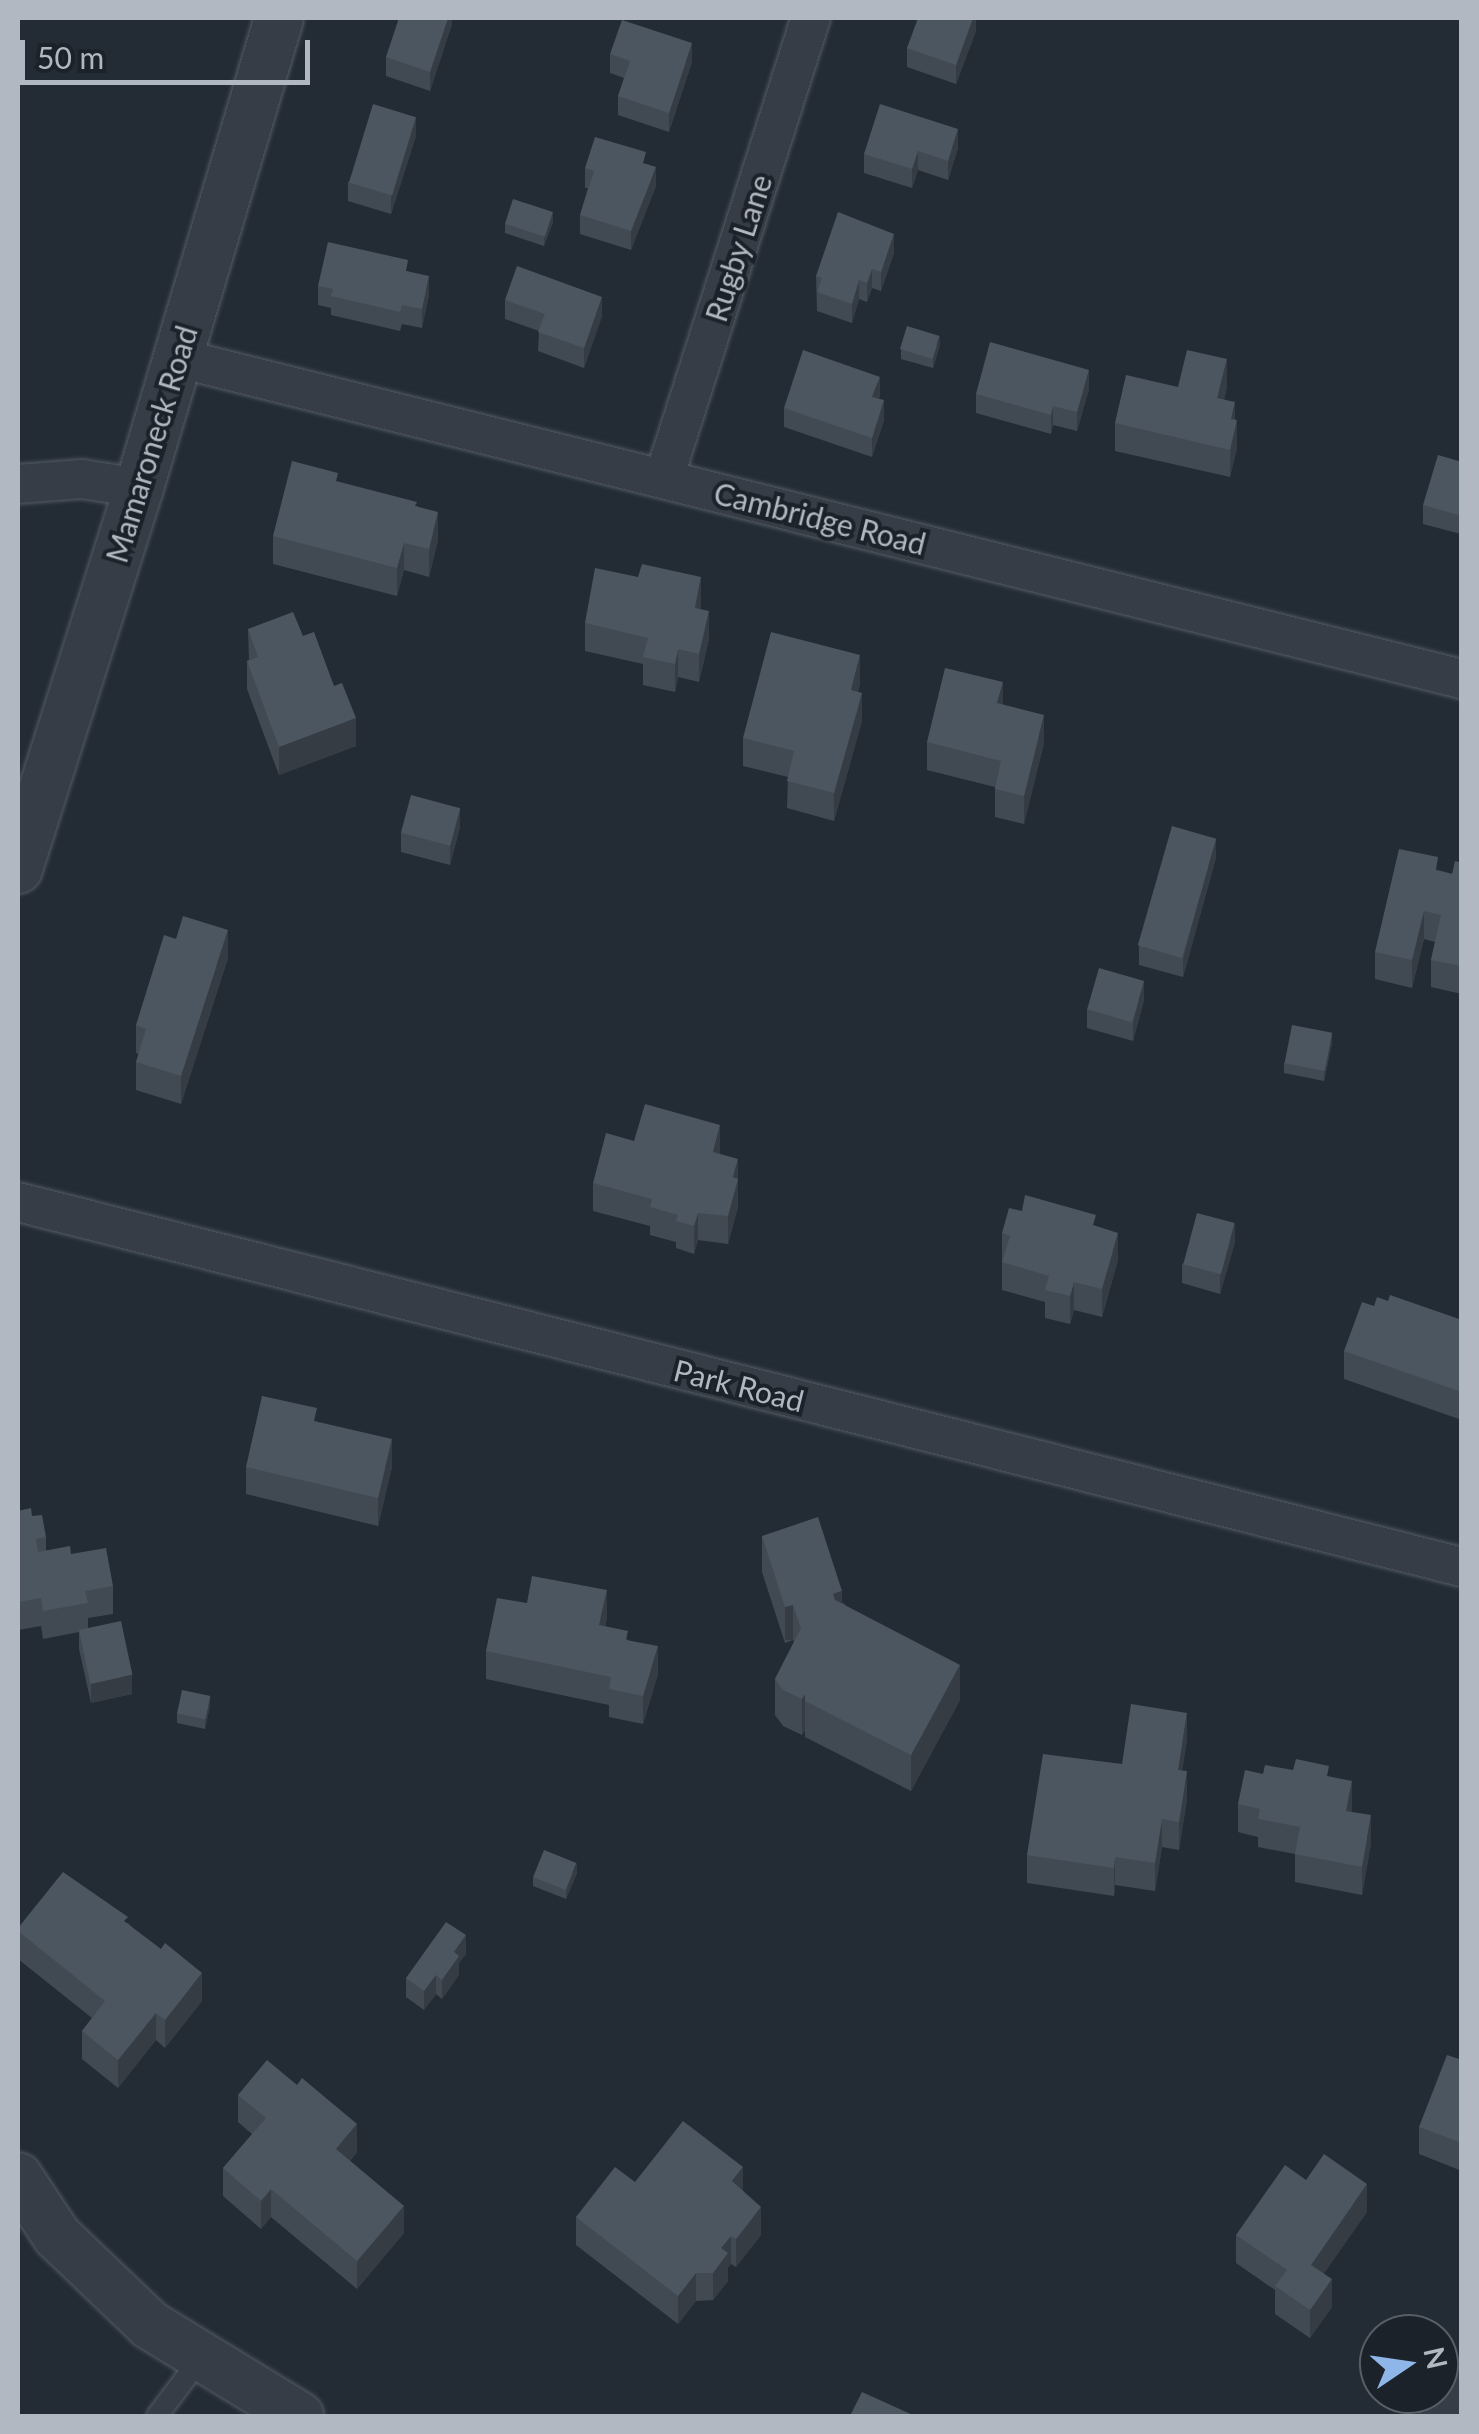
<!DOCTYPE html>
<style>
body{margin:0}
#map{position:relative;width:1479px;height:2434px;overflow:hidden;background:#232c35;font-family:Lato,sans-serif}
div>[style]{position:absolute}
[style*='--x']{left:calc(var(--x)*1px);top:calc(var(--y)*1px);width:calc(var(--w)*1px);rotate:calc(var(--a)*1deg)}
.roads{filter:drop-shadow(0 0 2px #545b63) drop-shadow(0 0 2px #545b63)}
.service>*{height:20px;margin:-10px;padding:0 10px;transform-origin:10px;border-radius:10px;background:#363d46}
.minor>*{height:38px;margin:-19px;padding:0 19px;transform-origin:19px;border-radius:19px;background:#363d46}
.tertiary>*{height:48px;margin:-24px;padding:0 24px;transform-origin:24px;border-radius:24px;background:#363d46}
.wall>*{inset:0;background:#414a53}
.shaded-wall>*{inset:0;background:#353c43;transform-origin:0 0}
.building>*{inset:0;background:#4c5660;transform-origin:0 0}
span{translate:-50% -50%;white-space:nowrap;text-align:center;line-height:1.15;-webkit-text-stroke:8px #1c222a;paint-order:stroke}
.street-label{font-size:30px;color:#b1b8c2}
.frame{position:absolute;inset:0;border:20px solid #b1b8c2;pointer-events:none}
.north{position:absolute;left:1359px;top:2314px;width:100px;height:100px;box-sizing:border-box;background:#1c222a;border:2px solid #585e67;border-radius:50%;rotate:77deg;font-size:28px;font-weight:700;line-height:40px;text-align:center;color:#b1b8c2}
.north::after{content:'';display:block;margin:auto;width:35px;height:45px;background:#8fb6e9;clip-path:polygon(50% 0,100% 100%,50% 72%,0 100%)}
.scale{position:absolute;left:20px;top:40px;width:290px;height:45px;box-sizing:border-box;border:5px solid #b1b8c2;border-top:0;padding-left:12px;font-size:30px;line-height:35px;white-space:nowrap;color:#b1b8c2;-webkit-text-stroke:8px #1c222a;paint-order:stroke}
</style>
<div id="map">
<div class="roads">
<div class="service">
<div style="--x:157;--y:2416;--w:71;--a:-53"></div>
</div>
<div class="minor">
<div style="--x:178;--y:358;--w:1324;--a:14.04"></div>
<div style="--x:664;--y:478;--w:483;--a:-72.3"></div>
<div style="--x:18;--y:484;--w:64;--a:-4.5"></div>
<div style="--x:82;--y:479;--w:58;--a:9"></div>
<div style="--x:18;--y:1202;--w:1489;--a:14.19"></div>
<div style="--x:1439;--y:2416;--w:44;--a:-58.8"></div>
</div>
<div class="tertiary">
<div style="--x:18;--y:869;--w:400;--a:-72.4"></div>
<div style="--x:139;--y:488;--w:490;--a:-73.4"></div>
<div style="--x:18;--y:2177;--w:71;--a:56.5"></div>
<div style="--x:57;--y:2236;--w:129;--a:43.7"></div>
<div style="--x:150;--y:2325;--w:175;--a:31.4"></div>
</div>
</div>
<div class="wall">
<div style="clip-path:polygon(452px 18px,452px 24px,430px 91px,386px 76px,386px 57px)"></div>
<div style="clip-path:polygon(976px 18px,976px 31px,956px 84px,907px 67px,907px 48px)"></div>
<div style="clip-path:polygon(610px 54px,692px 62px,669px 132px,618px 115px,618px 96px,624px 78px,610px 73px)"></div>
<div style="clip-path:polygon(416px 136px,391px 214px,348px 201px,348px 182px)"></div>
<div style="clip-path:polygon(958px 148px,948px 180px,918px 170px,912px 188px,864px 173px,864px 154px)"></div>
<div style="clip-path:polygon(646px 164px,656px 186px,631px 250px,580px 234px,580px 215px,588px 188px,585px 188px,585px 168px)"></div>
<div style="clip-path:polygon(553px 222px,544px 246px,505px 233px,505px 224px)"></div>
<div style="clip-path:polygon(894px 253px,881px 291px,872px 288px,867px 302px,859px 299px,852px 323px,817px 311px,816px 276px)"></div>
<div style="clip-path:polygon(408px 271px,429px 295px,422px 328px,402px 324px,400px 331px,331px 315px,331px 308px,318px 305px,318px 286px)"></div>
<div style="clip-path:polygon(505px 300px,602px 316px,584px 368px,538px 351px,539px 331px,505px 319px)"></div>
<div style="clip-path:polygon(940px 345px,933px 368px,901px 359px,901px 349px)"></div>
<div style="clip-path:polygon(1178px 387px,1227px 387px,1224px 400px,1235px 420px,1237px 448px,1230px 477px,1115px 451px,1115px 423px)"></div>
<div style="clip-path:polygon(1089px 389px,1077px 431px,1053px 425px,1051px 434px,976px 413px,976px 394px)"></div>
<div style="clip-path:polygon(880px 396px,878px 399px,884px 420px,872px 457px,784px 427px,784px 408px)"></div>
<div style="clip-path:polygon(1462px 462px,1462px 544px,1461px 534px,1423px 524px,1423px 505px)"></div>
<div style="clip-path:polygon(417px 506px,438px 540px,429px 577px,404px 570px,397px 596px,273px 564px,273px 536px)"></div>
<div style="clip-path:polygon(701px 605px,700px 610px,709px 639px,699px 682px,678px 677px,675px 692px,643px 685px,643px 664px,585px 651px,585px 623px)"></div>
<div style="clip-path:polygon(248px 629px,303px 636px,334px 686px,356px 746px,279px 775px,247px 689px,247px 661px,249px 660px)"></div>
<div style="clip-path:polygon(860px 683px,858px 692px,862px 721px,834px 821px,787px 808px,788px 777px,743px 766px,743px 738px)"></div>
<div style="clip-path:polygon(1003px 704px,1044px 743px,1024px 824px,995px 817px,995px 787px,927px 770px,927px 742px)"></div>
<div style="clip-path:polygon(460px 827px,450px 865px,401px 852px,401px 833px)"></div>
<div style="clip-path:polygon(1216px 858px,1183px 977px,1139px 965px,1139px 946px)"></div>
<div style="clip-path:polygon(1462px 863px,1462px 994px,1431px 987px,1431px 960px,1435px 942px,1424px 939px,1412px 988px,1375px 979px,1375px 952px,1438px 870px,1452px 874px)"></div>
<div style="clip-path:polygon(228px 958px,181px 1104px,136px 1090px,136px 1062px,139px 1054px,136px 1053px,136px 1025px)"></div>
<div style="clip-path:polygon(1144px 1000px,1133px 1041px,1087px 1028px,1087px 1009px)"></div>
<div style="clip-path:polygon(1332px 1043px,1324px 1081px,1284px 1073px,1284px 1063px)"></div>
<div style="clip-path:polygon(634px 1141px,720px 1154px,738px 1207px,728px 1244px,698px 1240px,694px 1254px,676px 1248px,676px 1242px,650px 1235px,650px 1226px,593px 1211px,593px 1183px)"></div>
<div style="clip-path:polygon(1096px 1226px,1118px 1260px,1102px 1317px,1074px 1310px,1070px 1324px,1045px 1318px,1045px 1302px,1002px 1290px,1002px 1233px)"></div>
<div style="clip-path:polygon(1235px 1242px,1220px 1294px,1182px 1283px,1182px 1264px)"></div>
<div style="clip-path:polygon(1374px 1306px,1462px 1320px,1462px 1412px,1459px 1419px,1344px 1379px,1344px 1351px)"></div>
<div style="clip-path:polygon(246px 1467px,392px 1467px,378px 1526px,246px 1494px)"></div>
<div style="clip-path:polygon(18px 1511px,32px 1516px,46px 1537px,46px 1550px,71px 1554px,113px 1586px,113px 1614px,88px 1618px,88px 1628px,132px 1694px,91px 1703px,79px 1649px,79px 1632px,43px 1639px,41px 1626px,18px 1630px)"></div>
<div style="clip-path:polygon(762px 1536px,960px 1700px,911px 1791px,805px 1737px,805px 1730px,802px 1735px,783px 1726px,775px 1715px,775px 1679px,794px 1642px,793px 1640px,785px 1643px,762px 1572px)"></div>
<div style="clip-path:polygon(607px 1618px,605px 1626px,628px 1640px,658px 1674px,643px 1724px,609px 1717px,609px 1705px,486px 1679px,486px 1651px)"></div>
<div style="clip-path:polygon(210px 1706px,205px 1729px,177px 1723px,177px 1713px)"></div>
<div style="clip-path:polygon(1187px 1740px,1182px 1770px,1187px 1799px,1179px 1850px,1162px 1847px,1155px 1891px,1115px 1885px,1114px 1896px,1027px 1883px,1027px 1855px,1122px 1764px)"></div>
<div style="clip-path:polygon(1263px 1774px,1329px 1777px,1352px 1809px,1351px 1812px,1371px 1843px,1362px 1895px,1295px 1882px,1295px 1854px,1258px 1847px,1258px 1837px,1238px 1832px,1238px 1804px)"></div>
<div style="clip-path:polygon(577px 1873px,566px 1899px,533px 1886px,533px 1877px)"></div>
<div style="clip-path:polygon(128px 1923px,202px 2001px,165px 2048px,156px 2040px,118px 2088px,82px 2059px,82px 2031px,92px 2018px,18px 1959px,18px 1928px)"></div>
<div style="clip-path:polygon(466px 1954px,459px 1963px,459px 1975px,442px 1999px,436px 1994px,424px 2010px,406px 1997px,406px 1978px)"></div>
<div style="clip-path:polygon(1462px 2060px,1462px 2171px,1419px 2154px,1419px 2127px)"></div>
<div style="clip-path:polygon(238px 2095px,357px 2152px,350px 2161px,404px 2233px,357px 2289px,271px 2217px,261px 2229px,223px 2196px,223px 2168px,252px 2134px,238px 2122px)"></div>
<div style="clip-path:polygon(1306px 2180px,1367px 2212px,1324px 2273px,1332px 2307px,1310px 2338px,1275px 2314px,1275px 2290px,1236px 2263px,1236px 2235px)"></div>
<div style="clip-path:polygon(635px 2182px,743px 2191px,761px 2235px,736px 2267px,731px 2264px,728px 2267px,728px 2281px,713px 2300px,696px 2301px,678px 2324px,576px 2245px,576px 2217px)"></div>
</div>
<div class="shaded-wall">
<div style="clip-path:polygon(448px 18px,452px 18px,452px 24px,430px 91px,430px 72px)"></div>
<div style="clip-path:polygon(973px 18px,976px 18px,976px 31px,956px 84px,956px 65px)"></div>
<div style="clip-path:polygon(692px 43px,692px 62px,669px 132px,669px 113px)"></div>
<div style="clip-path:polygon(416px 117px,416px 136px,391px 214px,391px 195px)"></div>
<div style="clip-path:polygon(958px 129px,958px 148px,948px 180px,948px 161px)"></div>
<div style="clip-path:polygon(918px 151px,918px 170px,912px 188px,912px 169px)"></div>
<div style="clip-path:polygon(656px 167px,656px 186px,631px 250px,631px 231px)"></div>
<div style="clip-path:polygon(553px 212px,553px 222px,544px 246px,544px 236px)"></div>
<div style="clip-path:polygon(894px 234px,894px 253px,881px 291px,881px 272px)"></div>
<div style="clip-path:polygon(872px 269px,872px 288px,867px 302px,867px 283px)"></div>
<div style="clip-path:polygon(429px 276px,429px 295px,422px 328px,422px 309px)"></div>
<div style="clip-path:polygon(859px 280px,859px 299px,852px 323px,852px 304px)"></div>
<div style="clip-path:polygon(602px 297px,602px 316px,584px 368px,584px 348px)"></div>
<div style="clip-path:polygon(940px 336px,940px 345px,933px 368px,933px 358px)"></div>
<div style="clip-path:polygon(1227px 359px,1227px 387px,1217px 426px,1217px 398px)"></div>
<div style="clip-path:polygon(1089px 370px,1089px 389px,1077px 431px,1077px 412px)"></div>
<div style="clip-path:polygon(880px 377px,880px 396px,872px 416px,872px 397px)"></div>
<div style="clip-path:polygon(884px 400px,884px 420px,872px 457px,872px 438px)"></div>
<div style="clip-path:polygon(1235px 402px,1235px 429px,1237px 420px,1237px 448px,1230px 477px,1231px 419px)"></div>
<div style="clip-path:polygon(1053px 406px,1053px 425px,1051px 434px,1051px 415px)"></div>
<div style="clip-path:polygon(438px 512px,438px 540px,429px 577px,429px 549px)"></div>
<div style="clip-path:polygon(404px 543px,404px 570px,397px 596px,397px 568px)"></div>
<div style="clip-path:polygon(701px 577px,701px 605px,695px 636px,695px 608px)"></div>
<div style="clip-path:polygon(709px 611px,709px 639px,699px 682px,699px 654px)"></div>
<div style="clip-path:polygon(678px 649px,678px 677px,675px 692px,675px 664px)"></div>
<div style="clip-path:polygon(860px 655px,860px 683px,851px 718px,851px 690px)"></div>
<div style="clip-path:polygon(1003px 682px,1003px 710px,997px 703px)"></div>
<div style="clip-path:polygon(862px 693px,862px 721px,834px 821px,834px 793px)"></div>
<div style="clip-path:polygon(1044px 715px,1044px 743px,1024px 824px,1024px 796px)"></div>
<div style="clip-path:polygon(356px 718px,356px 746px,279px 775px,279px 747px)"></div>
<div style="clip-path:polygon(460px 808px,460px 827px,450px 865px,450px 846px)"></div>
<div style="clip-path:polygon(1216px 839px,1216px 858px,1183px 977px,1183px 958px)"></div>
<div style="clip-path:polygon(1424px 911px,1424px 939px,1412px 988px,1412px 960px)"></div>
<div style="clip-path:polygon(228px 930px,228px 958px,181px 1104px,181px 1076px)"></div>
<div style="clip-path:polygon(1144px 981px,1144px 1000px,1133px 1041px,1133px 1022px)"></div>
<div style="clip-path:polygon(1332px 1033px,1332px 1043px,1324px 1081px,1324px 1071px)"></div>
<div style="clip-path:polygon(720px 1125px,720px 1152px,713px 1180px,713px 1152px)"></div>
<div style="clip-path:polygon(738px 1159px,738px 1207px,728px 1244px,728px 1216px,733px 1177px)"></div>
<div style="clip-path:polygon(698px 1213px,698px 1240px,694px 1254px,694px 1226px)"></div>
<div style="clip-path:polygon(1235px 1223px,1235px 1242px,1220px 1294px,1220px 1275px)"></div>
<div style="clip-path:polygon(1118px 1233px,1118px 1260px,1102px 1317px,1102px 1289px)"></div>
<div style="clip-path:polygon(1074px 1282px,1074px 1310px,1070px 1324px,1070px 1296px)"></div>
<div style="clip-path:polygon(1462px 1384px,1462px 1412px,1459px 1419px,1459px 1391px)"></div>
<div style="clip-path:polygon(392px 1439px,392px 1467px,378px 1526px,378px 1498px)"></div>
<div style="clip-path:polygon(607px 1590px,607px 1618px,599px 1653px,599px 1625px)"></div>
<div style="clip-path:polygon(842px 1591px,842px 1627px,833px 1594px)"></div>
<div style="left:793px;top:1605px;width:35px;height:8px;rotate:90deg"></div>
<div style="clip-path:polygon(658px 1646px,658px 1674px,643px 1724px,643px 1696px)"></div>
<div style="clip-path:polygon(960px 1665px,960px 1700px,911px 1791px,911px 1755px)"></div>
<div style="clip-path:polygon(132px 1675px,132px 1694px,91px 1703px,91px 1684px)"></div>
<div style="clip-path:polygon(805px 1694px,805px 1730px,802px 1735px,802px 1699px)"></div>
<div style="clip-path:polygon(210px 1696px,210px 1706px,205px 1729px,205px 1719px)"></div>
<div style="clip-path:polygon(1187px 1713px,1187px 1740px,1178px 1798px,1178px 1770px)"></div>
<div style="clip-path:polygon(1187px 1771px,1187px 1799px,1179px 1850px,1179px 1822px)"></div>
<div style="clip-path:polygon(1352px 1781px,1352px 1809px,1346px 1839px,1346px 1811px)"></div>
<div style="clip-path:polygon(1371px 1815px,1371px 1843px,1362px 1895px,1362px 1867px)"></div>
<div style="clip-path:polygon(1162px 1819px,1162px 1847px,1155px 1891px,1155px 1863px)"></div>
<div style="clip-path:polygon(1115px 1857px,1115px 1885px,1114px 1896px,1114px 1868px)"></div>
<div style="clip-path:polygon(577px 1863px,577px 1873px,566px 1899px,566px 1890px)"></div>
<div style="clip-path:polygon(466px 1935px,466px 1954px,459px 1963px,459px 1975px,442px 1999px,442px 1980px,454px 1952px)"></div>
<div style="clip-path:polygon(202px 1973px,202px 2001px,165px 2048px,165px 2020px)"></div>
<div style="clip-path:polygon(436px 1975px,436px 1994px,424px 2010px,424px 1991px)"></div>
<div style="clip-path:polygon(156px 2013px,156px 2040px,118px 2088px,118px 2060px)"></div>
<div style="clip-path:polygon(357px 2124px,357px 2152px,336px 2177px,336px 2149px)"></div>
<div style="clip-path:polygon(743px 2167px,743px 2195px,732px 2181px)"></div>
<div style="clip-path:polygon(1367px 2184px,1367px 2212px,1311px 2292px,1311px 2265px)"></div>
<div style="clip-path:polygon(271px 2189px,271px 2217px,261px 2229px,261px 2201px)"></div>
<div style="clip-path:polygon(404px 2206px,404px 2233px,357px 2289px,357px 2261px)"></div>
<div style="clip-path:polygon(761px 2207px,761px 2235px,736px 2267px,736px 2239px)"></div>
<div style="clip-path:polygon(731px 2236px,731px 2264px,728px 2267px,728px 2281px,713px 2300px,713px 2273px,721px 2248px)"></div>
<div style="clip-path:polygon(696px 2273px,696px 2301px,678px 2324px,678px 2296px)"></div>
<div style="clip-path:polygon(1332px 2279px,1332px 2307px,1310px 2338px,1310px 2310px)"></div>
</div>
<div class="building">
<div style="clip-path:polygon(399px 18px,448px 18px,430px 72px,386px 57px)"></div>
<div style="clip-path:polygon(918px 18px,973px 18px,956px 65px,907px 48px)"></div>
<div style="clip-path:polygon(622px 20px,692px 43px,669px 113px,618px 96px,630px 61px,610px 54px)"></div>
<div style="left:373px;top:104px;width:45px;height:82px;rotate:17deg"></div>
<div style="clip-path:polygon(880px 104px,958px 129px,948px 161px,918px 151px,912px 169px,864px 154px)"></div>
<div style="clip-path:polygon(595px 137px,646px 152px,643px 163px,656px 167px,631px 231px,580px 215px,594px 171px,585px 168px)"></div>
<div style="left:513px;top:199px;width:42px;height:26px;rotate:18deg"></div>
<div style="clip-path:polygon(838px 212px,894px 234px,881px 272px,872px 269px,867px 283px,859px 280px,852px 304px,817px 292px,822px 278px,816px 276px)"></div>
<div style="clip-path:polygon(328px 242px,408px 260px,406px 271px,429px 276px,422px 309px,402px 305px,400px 312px,331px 296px,333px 289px,318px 286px)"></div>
<div style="clip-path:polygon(517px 266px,602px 297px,584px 348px,538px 332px,545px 314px,505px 300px)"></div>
<div style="left:907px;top:326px;width:34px;height:24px;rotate:17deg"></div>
<div style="clip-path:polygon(990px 342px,1089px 370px,1077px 412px,1053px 406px,1051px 415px,976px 394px)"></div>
<div style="clip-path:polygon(803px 350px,880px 377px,872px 397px,884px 400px,872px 438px,784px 408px)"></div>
<div style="clip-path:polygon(1187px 350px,1227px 359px,1217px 398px,1235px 402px,1231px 419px,1237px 420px,1230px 450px,1115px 423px,1126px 375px,1178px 387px)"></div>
<div style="clip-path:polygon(1438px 455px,1462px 462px,1462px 516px,1423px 505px)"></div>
<div style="clip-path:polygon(292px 461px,338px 473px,336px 481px,417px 502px,415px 506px,438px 512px,429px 549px,404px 543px,397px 568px,273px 536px)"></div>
<div style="clip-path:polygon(642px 564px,701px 577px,695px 608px,709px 611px,699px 654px,678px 649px,675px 664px,643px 657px,648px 638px,585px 623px,595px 568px,638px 577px)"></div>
<div style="clip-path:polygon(293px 612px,303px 636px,314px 632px,334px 686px,342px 683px,356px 718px,279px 747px,247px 661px,258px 657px,248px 629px)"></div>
<div style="clip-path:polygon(771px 632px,860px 655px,851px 690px,862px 693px,834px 793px,787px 781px,794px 751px,743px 738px)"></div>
<div style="clip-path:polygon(945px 668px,1003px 682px,997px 703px,1044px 715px,1024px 796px,995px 789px,1001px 761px,927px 742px)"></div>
<div style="left:411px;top:795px;width:51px;height:39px;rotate:15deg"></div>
<div style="left:1172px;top:826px;width:46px;height:124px;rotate:16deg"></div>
<div style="clip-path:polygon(1399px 849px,1438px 857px,1436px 870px,1452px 874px,1455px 861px,1462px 863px,1462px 966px,1431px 960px,1441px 915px,1424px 911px,1412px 960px,1375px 952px)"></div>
<div style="clip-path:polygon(183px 916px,228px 930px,181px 1076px,136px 1062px,146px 1029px,136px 1025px,164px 935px,176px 939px)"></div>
<div style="left:1099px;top:968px;width:47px;height:43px;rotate:16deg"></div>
<div style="left:1292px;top:1025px;width:41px;height:39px;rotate:11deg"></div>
<div style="clip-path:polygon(645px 1104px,720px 1125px,713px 1152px,738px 1159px,733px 1177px,738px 1179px,728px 1216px,698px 1213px,694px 1226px,676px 1221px,678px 1215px,650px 1207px,652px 1199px,593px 1183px,606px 1133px,634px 1141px)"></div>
<div style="clip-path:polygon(1025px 1195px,1096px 1215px,1093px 1225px,1118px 1233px,1102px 1289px,1074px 1282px,1070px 1296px,1045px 1290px,1049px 1276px,1002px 1262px,1010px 1236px,1002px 1233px,1009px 1208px,1022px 1211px)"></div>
<div style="left:1197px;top:1213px;width:39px;height:53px;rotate:15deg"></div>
<div style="clip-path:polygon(1390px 1295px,1462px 1320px,1462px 1384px,1459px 1391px,1344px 1351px,1362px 1302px,1374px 1306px,1377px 1297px,1388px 1301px)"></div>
<div style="clip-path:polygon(262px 1396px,317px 1408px,314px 1421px,392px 1439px,378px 1498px,246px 1467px)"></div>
<div style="clip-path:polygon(31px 1508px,32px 1516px,42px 1515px,46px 1537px,36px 1539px,38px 1552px,70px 1546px,71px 1554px,106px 1548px,113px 1586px,85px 1591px,88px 1603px,43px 1611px,41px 1598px,18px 1602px,18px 1511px)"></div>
<div style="clip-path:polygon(818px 1517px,842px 1591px,833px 1594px,835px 1600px,960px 1665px,911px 1755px,805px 1701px,805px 1694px,802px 1699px,783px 1690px,775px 1679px,801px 1628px,793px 1605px,785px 1607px,762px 1536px)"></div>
<div style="clip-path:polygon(532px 1576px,607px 1590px,599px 1625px,628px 1631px,626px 1640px,658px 1646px,643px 1696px,609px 1689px,611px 1677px,486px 1651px,497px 1598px,527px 1603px)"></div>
<div style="left:121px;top:1621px;width:55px;height:43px;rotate:78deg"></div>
<div style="left:182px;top:1690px;width:29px;height:24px;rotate:12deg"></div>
<div style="clip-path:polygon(1131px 1704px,1187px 1713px,1178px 1770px,1187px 1771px,1179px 1822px,1162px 1819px,1155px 1863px,1115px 1857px,1114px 1868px,1027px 1855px,1043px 1754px,1122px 1764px)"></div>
<div style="clip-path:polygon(1296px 1759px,1329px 1766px,1327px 1776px,1352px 1781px,1346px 1811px,1371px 1815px,1362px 1867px,1295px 1854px,1300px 1827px,1258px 1819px,1260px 1809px,1238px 1804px,1245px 1770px,1263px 1774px,1265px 1765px,1293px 1770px)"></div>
<div style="left:544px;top:1850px;width:35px;height:29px;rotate:22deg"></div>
<div style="clip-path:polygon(63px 1872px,128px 1917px,124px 1921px,161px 1949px,165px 1943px,202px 1973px,165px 2020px,156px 2013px,118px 2060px,82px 2031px,105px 2001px,18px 1931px,18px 1928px)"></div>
<div style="clip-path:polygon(446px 1922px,466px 1935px,454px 1952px,459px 1956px,442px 1980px,436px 1975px,424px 1991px,406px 1978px)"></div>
<div style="clip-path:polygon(1447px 2055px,1462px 2060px,1462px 2143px,1419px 2127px)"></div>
<div style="clip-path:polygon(267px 2060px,297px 2085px,302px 2078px,357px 2124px,336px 2149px,404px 2206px,357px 2261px,271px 2189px,261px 2201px,223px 2168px,266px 2118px,238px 2095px)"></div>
<div style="clip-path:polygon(683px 2121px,743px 2167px,732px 2181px,761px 2207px,736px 2239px,731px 2236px,721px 2248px,728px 2253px,713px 2273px,696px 2273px,678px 2296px,576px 2217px,615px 2167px,635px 2182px)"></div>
<div style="clip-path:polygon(1324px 2154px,1367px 2184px,1311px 2265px,1332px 2279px,1310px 2310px,1275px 2286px,1287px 2270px,1236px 2235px,1285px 2165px,1306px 2180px)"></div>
<div style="clip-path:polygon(862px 2392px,915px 2416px,850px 2416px)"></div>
</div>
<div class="street-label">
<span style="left:738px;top:248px;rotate:-72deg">Rugby Lane</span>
<span style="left:151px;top:444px;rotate:-73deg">Mamaroneck Road</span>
<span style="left:820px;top:518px;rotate:14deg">Cambridge Road</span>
<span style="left:739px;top:1385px;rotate:14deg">Park Road</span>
</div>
<div class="frame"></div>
<div class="north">N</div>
<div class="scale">50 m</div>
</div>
